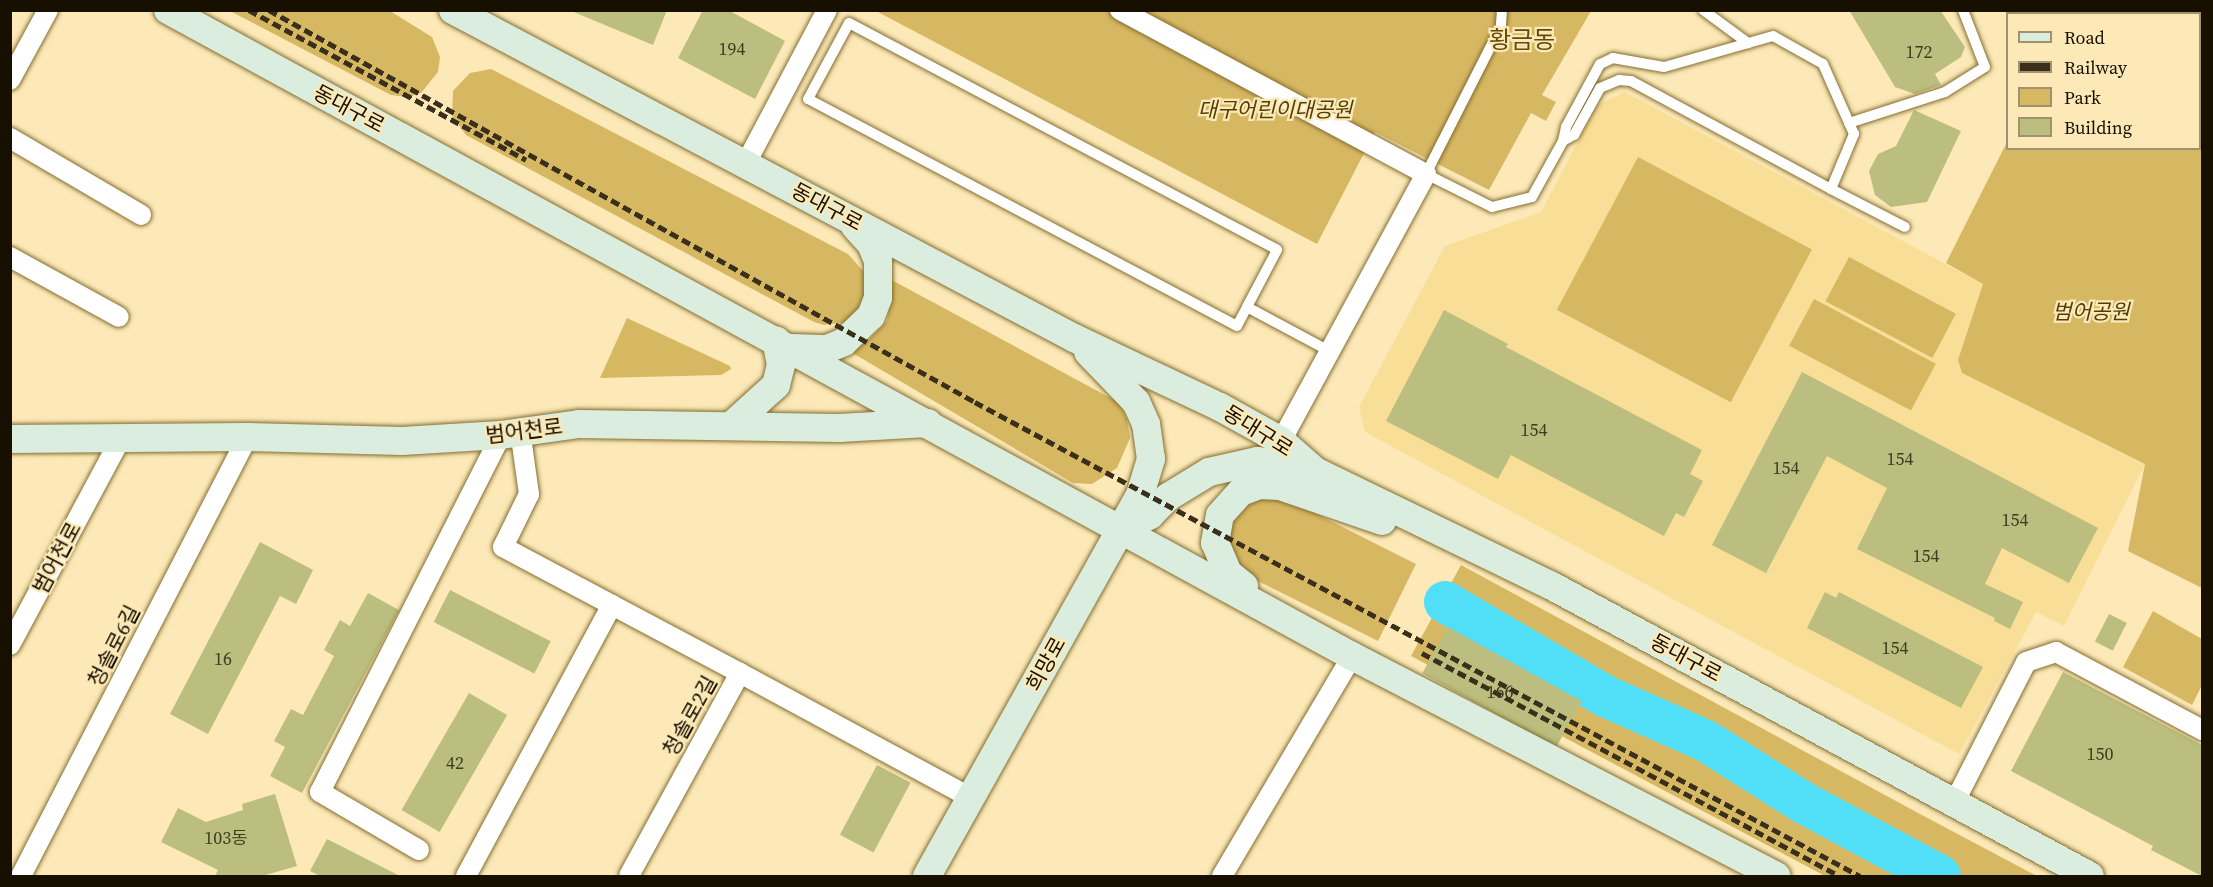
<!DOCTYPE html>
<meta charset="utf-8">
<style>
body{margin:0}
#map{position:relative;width:2213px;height:887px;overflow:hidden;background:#fce9b7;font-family:"Source Serif 4","Noto Sans KR",serif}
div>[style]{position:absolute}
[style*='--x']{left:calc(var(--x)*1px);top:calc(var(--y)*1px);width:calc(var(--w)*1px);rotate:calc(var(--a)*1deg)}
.built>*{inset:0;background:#f8de96}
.green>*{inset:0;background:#d7b862;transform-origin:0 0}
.river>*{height:42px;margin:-21px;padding:0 21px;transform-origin:21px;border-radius:21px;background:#50dff6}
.building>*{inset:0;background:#bbbe7e;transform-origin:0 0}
.roads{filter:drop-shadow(0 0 2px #846e31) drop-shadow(0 0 2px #846e31)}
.lane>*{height:10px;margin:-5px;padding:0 5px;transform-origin:5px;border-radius:5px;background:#fff}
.street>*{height:20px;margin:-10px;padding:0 10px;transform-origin:10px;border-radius:10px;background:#fff}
.secondary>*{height:28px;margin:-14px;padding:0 14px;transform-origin:14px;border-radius:14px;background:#dbedde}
.rail>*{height:4.5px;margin-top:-2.25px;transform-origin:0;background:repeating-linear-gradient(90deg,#392f1b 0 9px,transparent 0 13.5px)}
span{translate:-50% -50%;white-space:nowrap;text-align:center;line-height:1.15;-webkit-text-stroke:4.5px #fce9b7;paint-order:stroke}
.number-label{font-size:18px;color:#403b20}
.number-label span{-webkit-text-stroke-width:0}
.street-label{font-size:21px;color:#170f00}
.park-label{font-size:21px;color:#503f04;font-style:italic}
.quarter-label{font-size:24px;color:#624d08}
.frame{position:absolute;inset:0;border:12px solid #170f00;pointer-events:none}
.legend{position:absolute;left:2006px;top:12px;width:195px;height:138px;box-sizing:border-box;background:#fce9b7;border:2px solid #a0926e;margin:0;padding:8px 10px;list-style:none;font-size:18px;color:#170f00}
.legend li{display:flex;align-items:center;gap:12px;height:30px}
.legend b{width:30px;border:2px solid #a0926e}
</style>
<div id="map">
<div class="built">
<div style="clip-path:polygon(1625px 92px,1983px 284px,1958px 360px,1962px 373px,2145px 464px,2064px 626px,2036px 612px,1959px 754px,1365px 432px,1359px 407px,1445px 246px,1541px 212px,1597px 105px)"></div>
</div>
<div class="green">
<div style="clip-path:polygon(230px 11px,390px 11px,432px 37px,440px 57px,438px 72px,421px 93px,408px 97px,391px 95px)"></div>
<div style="clip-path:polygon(876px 11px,1591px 11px,1542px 95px,1556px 102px,1546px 121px,1531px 113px,1489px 190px,1375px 132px,1317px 244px)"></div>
<div style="clip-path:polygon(2031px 11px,2202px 11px,2202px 588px,2128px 551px,2145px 464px,1962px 373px,1958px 360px,1983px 284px,1946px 263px,2007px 142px,2008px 148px,2200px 148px,2200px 14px)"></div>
<div style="clip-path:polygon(491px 69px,848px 254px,864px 272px,866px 301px,846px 322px,824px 325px,814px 322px,466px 135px,452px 116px,453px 91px,470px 73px)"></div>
<div style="left:1638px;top:157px;width:197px;height:173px;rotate:28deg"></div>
<div style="left:1849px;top:257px;width:121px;height:50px;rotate:28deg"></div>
<div style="clip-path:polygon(888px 278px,1118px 402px,1127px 419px,1130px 438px,1117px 468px,1092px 484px,1073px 483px,844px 348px,869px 340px,887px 321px,892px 294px)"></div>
<div style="left:1814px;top:299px;width:138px;height:53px;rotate:28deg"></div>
<div style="clip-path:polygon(627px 318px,730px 366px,731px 369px,721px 375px,600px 378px)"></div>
<div style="clip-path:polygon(1273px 492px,1416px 564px,1378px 641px,1234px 569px,1227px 560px,1232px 507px)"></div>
<div style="clip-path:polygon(1461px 565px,1920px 814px,2037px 876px,1825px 876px,1411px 656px)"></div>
<div style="clip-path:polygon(2153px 611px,2202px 639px,2202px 685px,2192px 705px,2123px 667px)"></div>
</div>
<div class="river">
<div style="--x:1445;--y:602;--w:186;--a:30.4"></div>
<div style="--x:1605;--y:696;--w:111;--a:24"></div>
<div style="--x:1706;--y:741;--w:116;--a:32.3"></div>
<div style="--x:1804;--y:803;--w:154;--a:28.2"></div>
</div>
<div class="building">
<div style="clip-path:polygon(569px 10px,667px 10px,653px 45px)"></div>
<div style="clip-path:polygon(703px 10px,728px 10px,785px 41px,755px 99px,678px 58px)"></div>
<div style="clip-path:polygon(1849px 10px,1940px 10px,1965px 47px,1961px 57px,1935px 74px,1941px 85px,1915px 94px,1895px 87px)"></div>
<div style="clip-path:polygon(1914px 110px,1961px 131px,1927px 202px,1891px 207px,1875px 195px,1869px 171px,1878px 154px,1896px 146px)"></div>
<div style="clip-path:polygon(1444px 310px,1508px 344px,1506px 347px,1702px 450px,1690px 474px,1703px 481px,1684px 517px,1676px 513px,1664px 536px,1511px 455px,1498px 479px,1386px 421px)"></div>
<div style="clip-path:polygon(1802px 372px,2098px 528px,2069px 583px,2002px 548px,1985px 584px,2023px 602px,2010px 629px,1994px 621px,1995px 618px,1857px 549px,1887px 488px,1827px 456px,1766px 573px,1712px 545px)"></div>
<div style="clip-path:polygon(260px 542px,313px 570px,296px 604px,280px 596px,208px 734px,170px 714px)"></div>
<div style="left:450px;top:590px;width:113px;height:36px;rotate:27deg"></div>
<div style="clip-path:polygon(1825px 592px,1836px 598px,1839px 592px,1983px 667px,1961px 708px,1807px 628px)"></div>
<div style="clip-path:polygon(368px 593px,399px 610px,302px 793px,270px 776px,285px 747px,274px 741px,291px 709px,303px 715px,334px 656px,324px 650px,340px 620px,350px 626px)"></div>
<div style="left:2109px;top:614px;width:20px;height:31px;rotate:27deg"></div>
<div style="left:1448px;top:627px;width:153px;height:53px;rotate:29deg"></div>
<div style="clip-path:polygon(2063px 672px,2202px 745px,2202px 876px,2151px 850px,2153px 846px,2011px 771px)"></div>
<div style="left:469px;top:693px;width:44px;height:135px;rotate:30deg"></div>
<div style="left:877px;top:765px;width:38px;height:79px;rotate:28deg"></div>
<div style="clip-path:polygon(275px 794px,297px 866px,262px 876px,215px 876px,218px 870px,161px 842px,178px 808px,206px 822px,243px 810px,242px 804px)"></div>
<div style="clip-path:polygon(327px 839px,400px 876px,320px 876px,310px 871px)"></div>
</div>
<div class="roads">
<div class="lane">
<div style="--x:1502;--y:10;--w:16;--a:94"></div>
<div style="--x:1501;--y:26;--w:166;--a:116.9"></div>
<div style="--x:1426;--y:174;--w:74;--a:26.6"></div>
<div style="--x:1492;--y:207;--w:41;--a:-14"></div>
<div style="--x:1532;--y:197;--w:64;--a:-61"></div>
<div style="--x:1703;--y:10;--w:56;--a:36.3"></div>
<div style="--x:1849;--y:123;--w:101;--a:-17.9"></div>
<div style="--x:1945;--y:92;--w:47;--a:-32"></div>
<div style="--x:1985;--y:67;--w:61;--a:-111.1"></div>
<div style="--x:1831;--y:189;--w:60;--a:-67.3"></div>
<div style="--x:1854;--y:134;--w:77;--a:-113.9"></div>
<div style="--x:1823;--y:64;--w:57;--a:-150.8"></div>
<div style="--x:1773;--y:36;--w:113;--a:164.1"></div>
<div style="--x:1664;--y:67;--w:52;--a:-170"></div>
<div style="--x:1613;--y:58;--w:14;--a:155"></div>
<div style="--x:1600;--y:64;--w:72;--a:118.4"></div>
<div style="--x:1566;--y:127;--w:14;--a:102"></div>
<div style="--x:1563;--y:141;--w:13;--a:-29"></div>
<div style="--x:1574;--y:135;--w:54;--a:-61"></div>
<div style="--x:1600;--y:88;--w:21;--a:-23"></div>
<div style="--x:1619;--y:80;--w:12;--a:5"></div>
<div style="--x:1631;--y:81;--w:227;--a:28.4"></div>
<div style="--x:1831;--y:189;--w:83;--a:27.2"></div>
<div style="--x:1247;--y:307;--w:21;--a:118"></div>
<div style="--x:1237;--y:326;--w:485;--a:-152.1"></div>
<div style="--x:808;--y:99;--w:86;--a:-61.7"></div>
<div style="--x:849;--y:23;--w:484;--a:27.9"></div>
<div style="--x:1277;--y:250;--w:64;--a:117.8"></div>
<div style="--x:1247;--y:307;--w:93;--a:28.2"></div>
</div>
<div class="street">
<div style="--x:1120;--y:10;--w:347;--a:28.2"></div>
<div style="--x:1426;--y:174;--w:304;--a:118.5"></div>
<div style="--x:10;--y:80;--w:80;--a:-61.5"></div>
<div style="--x:10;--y:138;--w:152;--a:30.4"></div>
<div style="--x:746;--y:163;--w:173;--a:-62.1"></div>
<div style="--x:10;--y:257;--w:124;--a:28.8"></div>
<div style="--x:520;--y:430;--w:65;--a:82"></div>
<div style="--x:529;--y:494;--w:59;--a:116.1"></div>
<div style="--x:503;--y:547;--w:268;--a:28"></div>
<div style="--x:740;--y:673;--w:231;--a:118.7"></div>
<div style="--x:10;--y:645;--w:233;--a:-61.8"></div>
<div style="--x:740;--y:673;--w:263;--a:28.4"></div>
<div style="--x:1954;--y:803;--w:158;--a:-62.9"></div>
<div style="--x:2026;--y:662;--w:32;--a:-18"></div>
<div style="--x:2056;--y:652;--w:166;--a:28.1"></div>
<div style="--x:419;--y:850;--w:115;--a:-149.6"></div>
<div style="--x:320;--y:792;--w:400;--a:-63.1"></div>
<div style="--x:21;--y:876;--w:494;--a:-62.7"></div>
<div style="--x:466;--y:876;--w:308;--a:-61.7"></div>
<div style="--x:1222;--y:876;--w:256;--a:-59.4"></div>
</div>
<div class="secondary">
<div style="--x:168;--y:10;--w:1349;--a:28.62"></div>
<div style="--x:1352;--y:656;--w:478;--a:27.4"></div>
<div style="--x:453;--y:10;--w:702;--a:27.84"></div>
<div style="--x:1074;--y:338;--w:161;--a:25.3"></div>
<div style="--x:1220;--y:407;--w:70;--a:29.1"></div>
<div style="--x:1281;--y:441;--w:45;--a:41.4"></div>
<div style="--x:1315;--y:471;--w:263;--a:25.9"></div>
<div style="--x:1552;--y:586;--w:611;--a:28.33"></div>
<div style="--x:792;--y:348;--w:35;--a:2"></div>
<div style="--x:827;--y:349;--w:18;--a:-22"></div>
<div style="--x:844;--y:342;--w:37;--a:-44"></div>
<div style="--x:871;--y:316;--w:19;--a:-69"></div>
<div style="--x:878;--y:298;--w:37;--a:-90"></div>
<div style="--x:878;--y:261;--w:18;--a:-112"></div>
<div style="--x:871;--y:244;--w:24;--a:-132"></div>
<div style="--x:733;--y:424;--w:58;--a:-42.2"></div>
<div style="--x:776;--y:385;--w:21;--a:-76"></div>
<div style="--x:781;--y:365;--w:25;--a:-101"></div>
<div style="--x:10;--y:439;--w:238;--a:-0.5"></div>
<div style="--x:248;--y:437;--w:154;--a:1.5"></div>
<div style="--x:402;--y:441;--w:99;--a:-3.5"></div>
<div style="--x:501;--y:435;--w:79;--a:-8"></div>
<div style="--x:579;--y:424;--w:260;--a:0.9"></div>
<div style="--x:839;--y:428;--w:89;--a:-3.2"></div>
<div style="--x:1121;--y:530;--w:33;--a:-27"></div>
<div style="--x:1150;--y:515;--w:25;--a:-45"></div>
<div style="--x:1168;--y:497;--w:48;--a:-31.4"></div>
<div style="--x:1209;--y:472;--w:49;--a:-12.9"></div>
<div style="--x:1257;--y:461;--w:54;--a:7.4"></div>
<div style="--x:1244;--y:586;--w:21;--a:-141"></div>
<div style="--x:1228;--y:573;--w:33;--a:-113"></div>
<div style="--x:1215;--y:543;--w:28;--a:-80"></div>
<div style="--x:1220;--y:515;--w:31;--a:-48"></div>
<div style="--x:1241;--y:492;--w:19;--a:-21"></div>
<div style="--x:1259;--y:485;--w:21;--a:3"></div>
<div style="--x:1280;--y:486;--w:108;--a:18.9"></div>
<div style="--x:927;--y:876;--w:436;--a:-60.8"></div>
<div style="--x:1140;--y:495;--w:38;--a:-73"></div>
<div style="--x:1151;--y:459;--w:35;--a:-98"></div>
<div style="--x:1146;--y:424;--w:24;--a:-114"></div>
<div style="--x:1136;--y:402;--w:69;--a:-133.8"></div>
</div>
</div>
<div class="rail">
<div style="--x:249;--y:10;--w:315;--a:28.4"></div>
<div style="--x:269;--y:10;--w:808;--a:29.04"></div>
<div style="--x:975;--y:402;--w:1004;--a:28.17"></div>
<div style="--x:1422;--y:653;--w:473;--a:28.1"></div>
</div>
<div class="number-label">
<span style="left:732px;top:49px">194</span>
<span style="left:1919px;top:52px">172</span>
<span style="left:1534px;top:430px">154</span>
<span style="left:1900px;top:459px">154</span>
<span style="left:1786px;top:468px">154</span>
<span style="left:2015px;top:520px">154</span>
<span style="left:1926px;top:556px">154</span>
<span style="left:1895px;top:648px">154</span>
<span style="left:223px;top:659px">16</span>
<span style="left:1500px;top:692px">166</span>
<span style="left:2100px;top:754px">150</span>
<span style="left:455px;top:763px">42</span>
<span style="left:226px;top:838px">103동</span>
</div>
<div class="street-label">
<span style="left:349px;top:109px;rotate:28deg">동대구로</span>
<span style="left:827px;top:207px;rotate:28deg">동대구로</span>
<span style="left:524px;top:431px;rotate:-7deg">범어천로</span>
<span style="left:1258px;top:431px;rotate:32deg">동대구로</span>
<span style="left:57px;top:558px;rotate:-62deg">범어천로</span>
<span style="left:114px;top:646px;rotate:-63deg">청솔로6길</span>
<span style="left:1686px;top:658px;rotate:28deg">동대구로</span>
<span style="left:1046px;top:664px;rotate:-61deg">희망로</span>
<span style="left:690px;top:716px;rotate:-61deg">청솔로2길</span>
</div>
<div class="park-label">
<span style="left:1275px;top:110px">대구어린이대공원</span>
<span style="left:2091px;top:312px">범어공원</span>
</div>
<div class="quarter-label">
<span style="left:1522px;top:40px">황금동</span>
</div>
<div class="frame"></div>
<ul class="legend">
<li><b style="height:8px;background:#dbedde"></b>Road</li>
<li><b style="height:8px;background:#392f1b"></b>Railway</li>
<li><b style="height:16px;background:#d7b862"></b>Park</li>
<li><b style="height:16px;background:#bbbe7e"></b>Building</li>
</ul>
</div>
